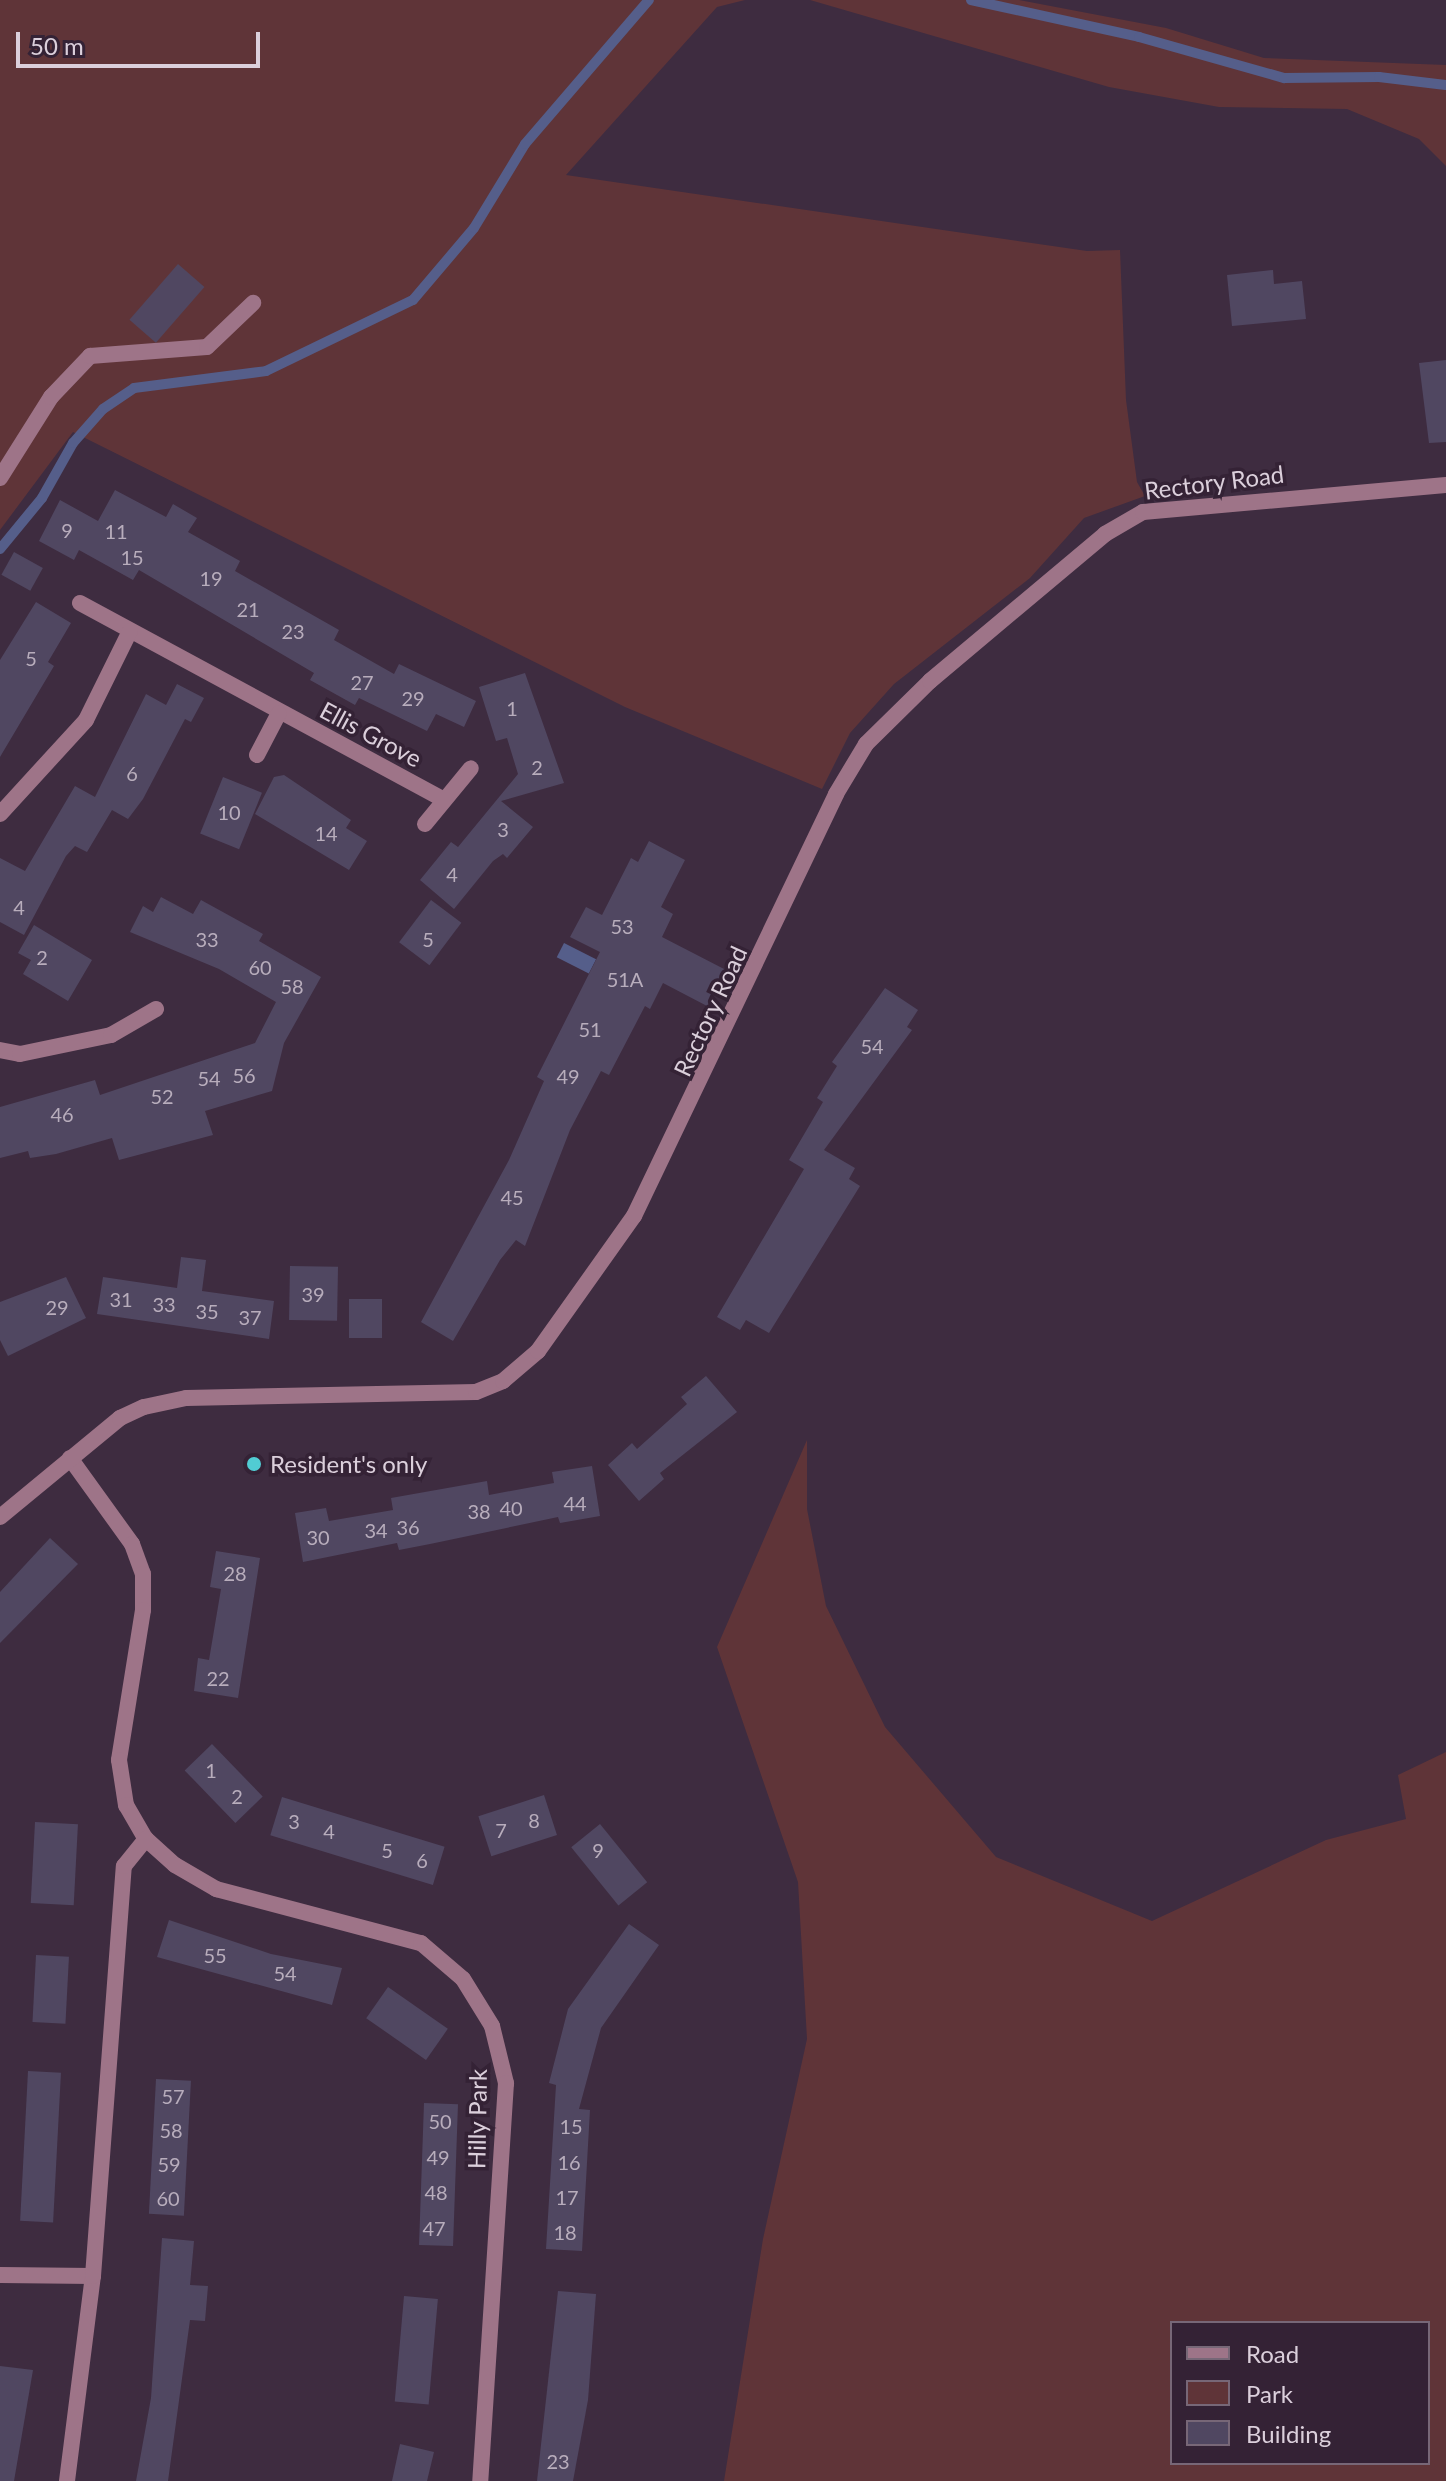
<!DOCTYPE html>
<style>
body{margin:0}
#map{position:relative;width:1446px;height:2481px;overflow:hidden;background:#3e2c40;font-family:Lato,sans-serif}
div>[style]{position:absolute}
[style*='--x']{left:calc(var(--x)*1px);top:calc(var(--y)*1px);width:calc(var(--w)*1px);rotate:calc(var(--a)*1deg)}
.green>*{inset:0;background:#5f3438}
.water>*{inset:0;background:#555e8a;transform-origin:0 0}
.stream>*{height:10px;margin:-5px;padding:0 5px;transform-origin:5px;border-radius:5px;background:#555e8a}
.building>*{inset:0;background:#504761;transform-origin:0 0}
.lane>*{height:16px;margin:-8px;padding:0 8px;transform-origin:8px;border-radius:8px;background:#9e7488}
.street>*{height:16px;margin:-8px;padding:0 8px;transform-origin:8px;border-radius:8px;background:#9e7488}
.dots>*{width:22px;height:22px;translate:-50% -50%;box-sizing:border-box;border:4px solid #342235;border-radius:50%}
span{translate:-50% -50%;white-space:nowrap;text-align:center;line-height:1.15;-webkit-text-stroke:7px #342235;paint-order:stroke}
.number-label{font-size:20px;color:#b8adbc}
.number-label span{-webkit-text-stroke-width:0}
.street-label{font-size:24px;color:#dbcfdb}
.poi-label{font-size:24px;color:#dbcfdb}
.left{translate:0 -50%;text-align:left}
.legend{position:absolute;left:1170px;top:2321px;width:260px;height:144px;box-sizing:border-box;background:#342235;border:2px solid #776777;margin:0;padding:10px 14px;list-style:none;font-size:24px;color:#dbcfdb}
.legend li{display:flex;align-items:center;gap:16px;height:40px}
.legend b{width:40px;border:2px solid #776777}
.scale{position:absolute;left:16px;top:32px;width:244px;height:36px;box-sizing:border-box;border:4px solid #dbcfdb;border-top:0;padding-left:10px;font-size:24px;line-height:28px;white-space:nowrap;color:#dbcfdb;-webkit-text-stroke:6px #342235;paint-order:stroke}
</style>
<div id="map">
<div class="green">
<div style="clip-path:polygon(0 0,745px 0,717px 7px,566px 175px,1087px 251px,1120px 250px,1126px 400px,1137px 482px,1145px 496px,1084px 518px,1030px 578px,894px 684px,850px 733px,822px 789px,625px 707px,73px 432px,0 530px)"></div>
<div style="clip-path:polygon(810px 0,1019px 0,1166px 28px,1264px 58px,1446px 65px,1446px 166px,1419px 139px,1347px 109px,1219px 107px,1109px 87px)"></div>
<div style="clip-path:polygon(evenodd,807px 1440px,807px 1509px,826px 1606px,885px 1727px,996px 1857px,1152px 1921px,1326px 1840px,1406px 1819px,1398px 1775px,1446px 1752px,1446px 2481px,724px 2481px,763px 2239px,807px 2039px,798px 1882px,717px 1647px,807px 1440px,1172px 2323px,1428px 2323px,1428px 2463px,1172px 2463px,1172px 2323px)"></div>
</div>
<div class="water">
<div style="left:564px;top:943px;width:36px;height:16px;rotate:27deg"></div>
</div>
<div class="stream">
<div style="--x:971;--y:0;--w:172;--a:12.4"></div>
<div style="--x:1139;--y:37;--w:151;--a:15.8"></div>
<div style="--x:1284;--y:78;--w:95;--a:-0.6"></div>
<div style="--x:1379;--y:77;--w:67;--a:6.8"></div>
<div style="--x:0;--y:549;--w:66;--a:-50.5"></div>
<div style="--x:42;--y:498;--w:63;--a:-60.6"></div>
<div style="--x:73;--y:443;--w:45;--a:-48.6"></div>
<div style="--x:103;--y:409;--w:37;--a:-34"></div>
<div style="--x:134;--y:388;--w:133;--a:-7.3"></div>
<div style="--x:266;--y:371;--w:163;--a:-25.8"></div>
<div style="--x:413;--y:300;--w:94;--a:-49.7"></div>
<div style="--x:474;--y:228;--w:98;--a:-58.7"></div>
<div style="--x:525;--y:144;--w:190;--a:-49.3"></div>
</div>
<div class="building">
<div style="left:178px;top:264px;width:35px;height:74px;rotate:41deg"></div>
<div style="clip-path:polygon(1273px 270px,1274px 284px,1302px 281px,1306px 319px,1232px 326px,1227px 275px)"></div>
<div style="clip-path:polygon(1446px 360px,1446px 442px,1429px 443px,1419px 363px)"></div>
<div style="clip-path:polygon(115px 490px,166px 517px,173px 504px,197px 518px,188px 532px,240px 561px,235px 571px,339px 630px,334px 640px,394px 674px,399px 664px,476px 701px,464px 727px,436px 714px,427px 731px,359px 698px,355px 705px,310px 680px,314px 673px,139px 570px,133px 580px,79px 550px,74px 560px,39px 541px,60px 500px,98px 521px)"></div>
<div style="left:14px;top:552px;width:33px;height:26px;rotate:29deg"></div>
<div style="clip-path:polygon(36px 602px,71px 623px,48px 662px,54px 666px,0 757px,0 660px)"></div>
<div style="clip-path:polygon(525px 673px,564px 783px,501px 801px,533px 827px,507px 858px,503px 854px,493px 861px,454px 909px,420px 880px,451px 842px,458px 847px,518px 774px,507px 738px,496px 741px,479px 687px)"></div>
<div style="clip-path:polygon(177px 684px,204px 698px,191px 722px,185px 719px,143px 799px,128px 819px,112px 810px,87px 852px,75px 846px,66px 856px,24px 935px,0 922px,0 858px,25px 871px,75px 786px,95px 797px,146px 694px,166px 705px)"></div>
<div style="clip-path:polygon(284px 775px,351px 820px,346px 828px,367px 841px,349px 870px,255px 814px,274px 777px)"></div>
<div style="left:223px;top:777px;width:42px;height:61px;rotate:22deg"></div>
<div style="clip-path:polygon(649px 841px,685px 860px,661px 907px,673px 914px,662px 937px,726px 970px,707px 1006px,663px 983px,650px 1009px,645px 1006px,609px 1075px,601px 1071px,570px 1130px,525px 1246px,516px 1240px,500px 1260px,453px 1341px,421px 1322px,509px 1160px,544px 1081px,537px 1077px,600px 952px,570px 937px,586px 907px,602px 915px,631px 858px,638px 862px)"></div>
<div style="clip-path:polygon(161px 897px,193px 914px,201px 900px,263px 934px,259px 941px,321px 977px,284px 1043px,272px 1091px,205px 1111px,213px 1135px,119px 1160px,112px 1138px,56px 1154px,30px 1158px,28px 1151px,0 1158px,0 1107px,95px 1080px,100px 1095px,255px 1043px,276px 1002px,219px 969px,130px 932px,143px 906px,153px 912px)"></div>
<div style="left:431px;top:900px;width:38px;height:53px;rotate:37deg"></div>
<div style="clip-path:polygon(34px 925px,92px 960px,68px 1001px,23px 974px,31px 960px,18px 953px)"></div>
<div style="clip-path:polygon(885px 988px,918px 1010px,907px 1027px,912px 1030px,824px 1150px,855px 1168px,849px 1179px,860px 1186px,769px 1333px,746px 1320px,740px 1330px,717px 1317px,804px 1169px,789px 1160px,823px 1102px,817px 1098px,837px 1066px,832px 1062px)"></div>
<div style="clip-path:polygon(181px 1257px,206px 1260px,202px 1291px,274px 1301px,269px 1339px,97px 1314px,103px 1277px,177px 1288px)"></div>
<div style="left:290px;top:1266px;width:48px;height:54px;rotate:1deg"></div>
<div style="clip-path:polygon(66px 1277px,86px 1318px,8px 1356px,0 1340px,0 1302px)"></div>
<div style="left:349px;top:1299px;width:33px;height:39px"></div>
<div style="clip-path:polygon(706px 1376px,737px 1412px,660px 1473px,664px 1479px,639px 1501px,608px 1465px,632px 1443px,637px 1449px,687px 1404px,681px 1397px)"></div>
<div style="clip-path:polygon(592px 1466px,600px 1516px,560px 1523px,558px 1517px,430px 1544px,399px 1550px,397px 1543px,303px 1562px,295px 1513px,326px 1508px,329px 1521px,393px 1510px,391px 1498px,487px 1481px,489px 1495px,554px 1483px,552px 1472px)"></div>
<div style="clip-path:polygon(50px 1538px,78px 1564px,0 1643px,0 1592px)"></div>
<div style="clip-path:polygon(216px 1551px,260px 1558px,238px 1698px,194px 1691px,198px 1658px,209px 1660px,221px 1589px,210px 1587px)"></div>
<div style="left:212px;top:1744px;width:73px;height:38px;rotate:46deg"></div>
<div style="left:544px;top:1795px;width:42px;height:69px;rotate:72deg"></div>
<div style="left:282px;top:1797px;width:170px;height:40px;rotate:17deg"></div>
<div style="left:35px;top:1822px;width:43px;height:81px;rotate:3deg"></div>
<div style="left:600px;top:1824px;width:75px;height:37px;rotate:51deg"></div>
<div style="clip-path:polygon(169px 1920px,271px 1954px,342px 1968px,332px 2005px,157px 1957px)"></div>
<div style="clip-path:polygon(629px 1924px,659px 1945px,601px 2028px,579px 2109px,590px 2110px,582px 2251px,546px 2249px,556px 2085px,549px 2083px,558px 2048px,568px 2009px)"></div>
<div style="left:36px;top:1955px;width:33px;height:67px;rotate:3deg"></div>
<div style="left:388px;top:1987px;width:73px;height:38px;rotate:35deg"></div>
<div style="left:28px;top:2071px;width:33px;height:150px;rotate:3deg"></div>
<div style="left:156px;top:2079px;width:35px;height:135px;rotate:3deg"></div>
<div style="left:424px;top:2103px;width:34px;height:142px;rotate:2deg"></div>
<div style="clip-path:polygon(162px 2238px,194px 2241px,190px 2285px,208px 2286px,205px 2321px,190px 2320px,168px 2481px,136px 2481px,151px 2398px)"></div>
<div style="clip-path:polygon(558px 2291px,596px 2294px,588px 2400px,573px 2481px,537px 2481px)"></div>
<div style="left:404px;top:2296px;width:34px;height:106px;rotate:5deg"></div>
<div style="clip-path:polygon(0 2366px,33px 2370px,14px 2481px,0 2481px)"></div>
<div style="clip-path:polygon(400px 2444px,434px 2452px,427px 2481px,392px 2481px)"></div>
</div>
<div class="lane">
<div style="--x:0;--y:478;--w:96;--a:-57.8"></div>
<div style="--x:51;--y:397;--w:57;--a:-46.4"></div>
<div style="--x:90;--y:356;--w:117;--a:-4.4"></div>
<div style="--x:207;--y:347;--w:64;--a:-43.7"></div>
</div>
<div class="street">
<div style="--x:80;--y:603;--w:410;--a:28.4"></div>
<div style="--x:257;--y:755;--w:47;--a:-62.4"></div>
<div style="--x:0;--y:814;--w:127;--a:-47.5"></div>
<div style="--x:86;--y:720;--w:99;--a:-63.7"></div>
<div style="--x:425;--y:824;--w:72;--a:-50.6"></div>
<div style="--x:0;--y:1050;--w:20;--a:11"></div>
<div style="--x:20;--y:1054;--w:93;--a:-11.8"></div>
<div style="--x:111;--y:1035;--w:52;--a:-30"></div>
<div style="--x:70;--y:1458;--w:106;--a:54.2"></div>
<div style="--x:132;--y:1544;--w:32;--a:70"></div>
<div style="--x:143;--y:1574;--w:36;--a:90"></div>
<div style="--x:143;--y:1610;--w:152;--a:99.1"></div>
<div style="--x:119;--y:1760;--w:46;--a:81.2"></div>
<div style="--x:126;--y:1805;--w:39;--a:60"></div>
<div style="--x:146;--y:1839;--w:39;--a:42"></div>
<div style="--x:175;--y:1865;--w:48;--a:30.3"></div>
<div style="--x:216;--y:1889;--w:212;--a:14.8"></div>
<div style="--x:421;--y:1943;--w:55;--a:40.6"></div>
<div style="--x:463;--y:1979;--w:55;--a:58.3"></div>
<div style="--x:492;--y:2026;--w:59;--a:76.2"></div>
<div style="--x:506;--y:2083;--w:399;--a:93.7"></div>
<div style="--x:0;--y:1517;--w:156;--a:-39.5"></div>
<div style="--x:120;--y:1418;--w:26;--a:-25"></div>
<div style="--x:144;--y:1407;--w:43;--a:-12.1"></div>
<div style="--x:186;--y:1398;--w:290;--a:-1.2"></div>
<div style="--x:476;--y:1392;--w:29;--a:-22"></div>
<div style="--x:503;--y:1381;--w:46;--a:-40.6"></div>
<div style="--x:538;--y:1351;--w:166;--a:-54.6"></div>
<div style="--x:634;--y:1216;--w:468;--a:-64.4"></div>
<div style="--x:836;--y:794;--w:58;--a:-59"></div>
<div style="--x:866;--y:744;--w:90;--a:-44.5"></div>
<div style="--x:930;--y:681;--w:229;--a:-40"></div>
<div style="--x:1105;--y:534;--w:44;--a:-30.1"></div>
<div style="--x:1143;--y:512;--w:304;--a:-5.1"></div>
<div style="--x:0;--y:2275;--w:93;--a:0.6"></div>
<div style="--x:67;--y:2481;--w:207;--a:-82.8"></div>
<div style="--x:93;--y:2276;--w:411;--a:-85.7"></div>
<div style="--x:124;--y:1866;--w:35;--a:-51"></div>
</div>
<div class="dots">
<div style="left:254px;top:1464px;background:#51ccd3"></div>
</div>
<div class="number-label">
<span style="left:67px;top:530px">9</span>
<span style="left:116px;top:531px">11</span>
<span style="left:132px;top:557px">15</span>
<span style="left:211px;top:578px">19</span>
<span style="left:248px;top:609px">21</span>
<span style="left:293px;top:631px">23</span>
<span style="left:31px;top:658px">5</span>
<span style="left:362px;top:682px">27</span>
<span style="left:413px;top:698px">29</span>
<span style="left:512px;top:708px">1</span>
<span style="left:537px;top:767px">2</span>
<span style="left:132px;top:773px">6</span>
<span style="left:229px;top:812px">10</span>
<span style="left:503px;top:829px">3</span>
<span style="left:326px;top:833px">14</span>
<span style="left:452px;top:874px">4</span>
<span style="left:19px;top:907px">4</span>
<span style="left:622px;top:926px">53</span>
<span style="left:207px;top:939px">33</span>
<span style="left:428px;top:939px">5</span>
<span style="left:42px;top:957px">2</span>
<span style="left:260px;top:967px">60</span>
<span style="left:625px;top:979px">51A</span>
<span style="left:292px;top:986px">58</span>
<span style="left:590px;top:1029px">51</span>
<span style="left:872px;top:1046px">54</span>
<span style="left:244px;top:1075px">56</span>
<span style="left:568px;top:1076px">49</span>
<span style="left:209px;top:1078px">54</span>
<span style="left:162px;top:1096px">52</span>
<span style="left:62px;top:1114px">46</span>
<span style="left:512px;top:1197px">45</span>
<span style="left:313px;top:1294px">39</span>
<span style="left:121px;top:1299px">31</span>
<span style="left:164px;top:1304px">33</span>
<span style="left:57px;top:1307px">29</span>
<span style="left:207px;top:1311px">35</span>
<span style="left:250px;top:1317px">37</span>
<span style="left:575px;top:1503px">44</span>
<span style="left:511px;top:1508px">40</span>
<span style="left:479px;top:1511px">38</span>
<span style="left:408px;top:1527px">36</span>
<span style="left:376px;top:1530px">34</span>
<span style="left:318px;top:1537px">30</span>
<span style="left:235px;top:1573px">28</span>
<span style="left:218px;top:1678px">22</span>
<span style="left:211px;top:1770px">1</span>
<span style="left:237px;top:1796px">2</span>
<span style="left:534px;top:1820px">8</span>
<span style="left:294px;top:1821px">3</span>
<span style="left:501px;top:1830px">7</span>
<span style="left:329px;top:1831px">4</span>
<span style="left:387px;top:1850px">5</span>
<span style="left:598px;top:1850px">9</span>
<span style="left:422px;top:1860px">6</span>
<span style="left:215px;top:1955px">55</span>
<span style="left:285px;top:1973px">54</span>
<span style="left:173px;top:2096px">57</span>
<span style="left:440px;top:2121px">50</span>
<span style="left:571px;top:2126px">15</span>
<span style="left:171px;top:2130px">58</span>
<span style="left:438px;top:2157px">49</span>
<span style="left:569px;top:2162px">16</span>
<span style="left:169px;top:2164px">59</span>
<span style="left:436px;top:2192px">48</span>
<span style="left:567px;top:2197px">17</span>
<span style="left:168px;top:2198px">60</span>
<span style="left:434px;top:2228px">47</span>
<span style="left:565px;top:2232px">18</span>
<span style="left:558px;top:2461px">23</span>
</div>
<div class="street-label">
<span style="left:1214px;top:482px;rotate:-7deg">Rectory Road</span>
<span style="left:371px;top:734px;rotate:28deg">Ellis Grove</span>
<span style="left:710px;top:1011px;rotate:-65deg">Rectory Road</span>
<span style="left:477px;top:2119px;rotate:-89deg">Hilly Park</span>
</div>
<div class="poi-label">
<span class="left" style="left:270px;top:1464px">Resident's only</span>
</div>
<ul class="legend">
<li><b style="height:10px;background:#9e7488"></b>Road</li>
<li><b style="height:22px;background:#5f3438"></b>Park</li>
<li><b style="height:22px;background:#504761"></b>Building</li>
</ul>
<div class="scale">50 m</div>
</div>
